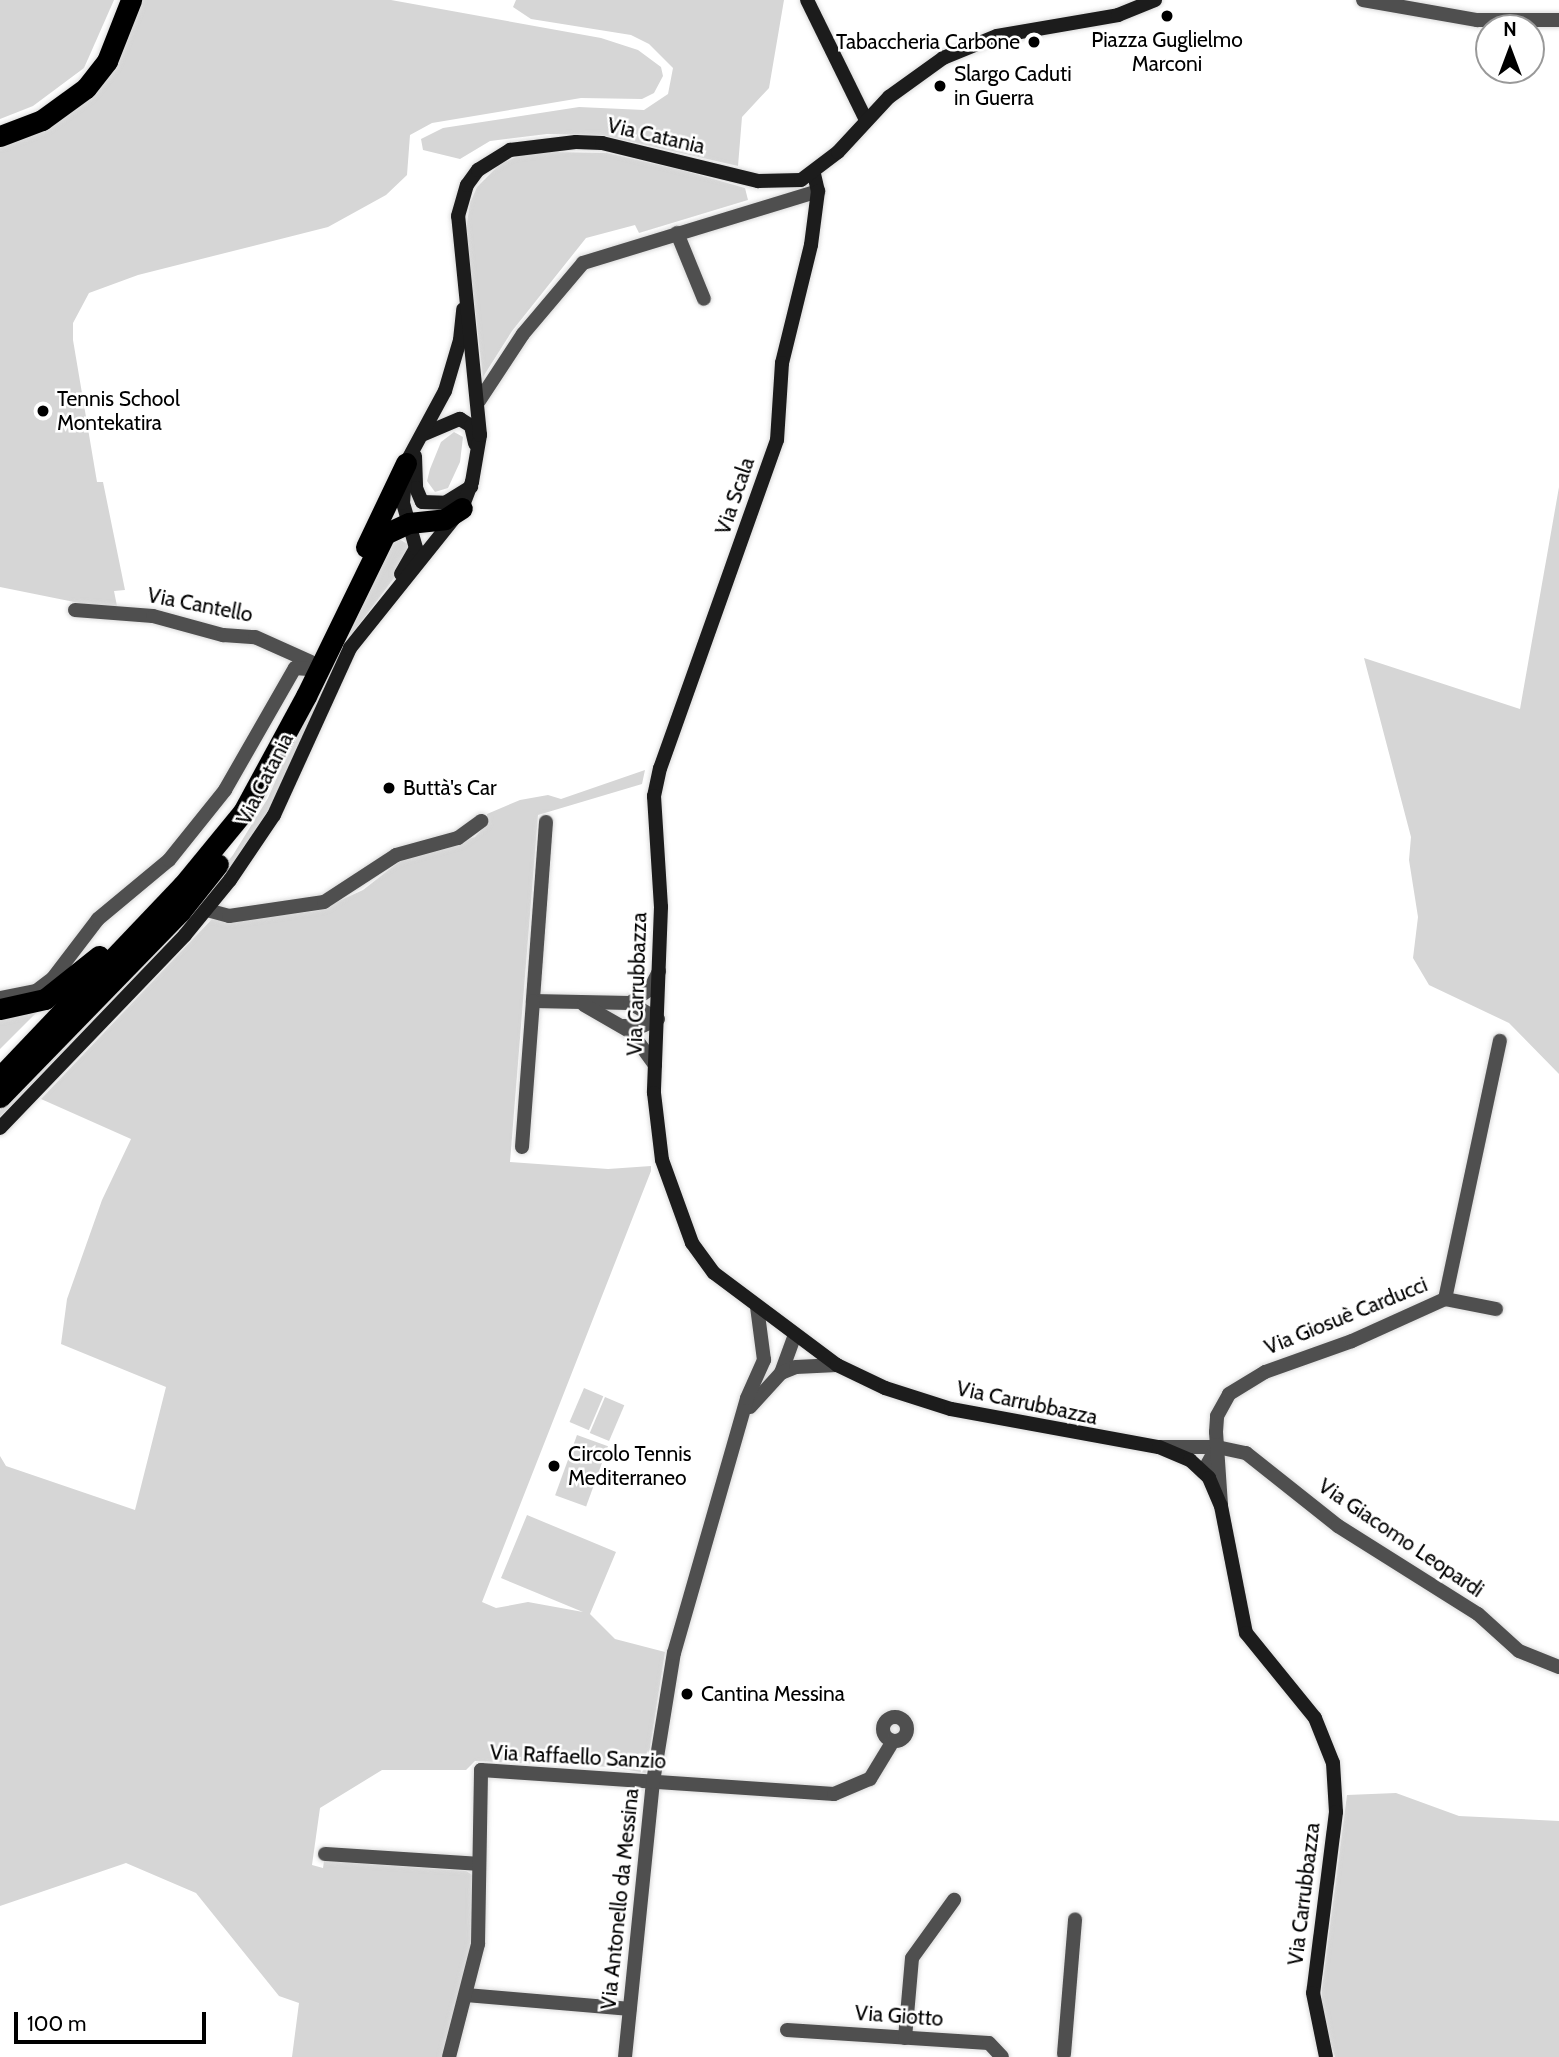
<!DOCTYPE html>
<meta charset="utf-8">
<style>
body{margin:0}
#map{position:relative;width:1559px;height:2057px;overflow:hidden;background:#fff;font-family:Cabin,sans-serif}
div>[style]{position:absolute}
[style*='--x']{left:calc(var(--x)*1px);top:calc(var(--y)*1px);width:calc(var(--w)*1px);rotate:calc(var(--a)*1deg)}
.green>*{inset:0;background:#d6d6d6;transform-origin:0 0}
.roads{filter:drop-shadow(0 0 2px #dbdbdb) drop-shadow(0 0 2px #dbdbdb)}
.street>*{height:14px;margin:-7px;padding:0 7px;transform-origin:7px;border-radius:7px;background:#4f4f4f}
.street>.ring{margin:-7px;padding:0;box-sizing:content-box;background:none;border:14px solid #4f4f4f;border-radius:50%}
.secondary>*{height:14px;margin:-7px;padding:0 7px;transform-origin:7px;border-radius:7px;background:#1c1c1c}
.highway>*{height:21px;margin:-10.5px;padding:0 10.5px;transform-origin:10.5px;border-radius:10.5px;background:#000}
.dots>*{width:19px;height:19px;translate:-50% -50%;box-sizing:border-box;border:4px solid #fff;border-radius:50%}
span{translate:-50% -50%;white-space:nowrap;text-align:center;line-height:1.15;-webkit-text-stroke:5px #fff;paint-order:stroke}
.poi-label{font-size:21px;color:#000}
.right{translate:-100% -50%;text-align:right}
.left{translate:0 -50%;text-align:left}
.street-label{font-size:21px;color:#000}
.north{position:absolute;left:1475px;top:14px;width:70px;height:70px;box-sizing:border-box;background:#fff;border:2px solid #999;border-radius:50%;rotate:0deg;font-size:19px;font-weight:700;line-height:28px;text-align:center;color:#000}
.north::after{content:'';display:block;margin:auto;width:24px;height:32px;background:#000;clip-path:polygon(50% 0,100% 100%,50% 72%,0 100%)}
.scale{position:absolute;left:14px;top:2012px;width:192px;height:32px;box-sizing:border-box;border:4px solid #000;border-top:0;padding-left:9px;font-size:21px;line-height:24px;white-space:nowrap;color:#000;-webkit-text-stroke:5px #fff;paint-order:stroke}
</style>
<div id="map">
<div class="green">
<div style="clip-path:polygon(0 0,114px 0,84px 68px,33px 106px,0 119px)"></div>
<div style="clip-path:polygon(138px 0,391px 0,601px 38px,638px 50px,661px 67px,663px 76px,654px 93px,642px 99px,581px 98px,432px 123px,410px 135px,407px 175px,386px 195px,328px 227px,138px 275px,89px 293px,73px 323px,73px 340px,97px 482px,103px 482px,125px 590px,114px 591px,117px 606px,109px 609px,0 587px,0 143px,67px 114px)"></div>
<div style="clip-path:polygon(516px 0,784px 0,769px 88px,742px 117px,738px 166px,602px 135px,547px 134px,490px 141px,460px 159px,423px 150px,421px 139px,443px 128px,579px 107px,644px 110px,668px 94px,673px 68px,649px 44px,631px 35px,531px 19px,513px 7px)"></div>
<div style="clip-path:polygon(551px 152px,607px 153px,685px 171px,745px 188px,748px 200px,639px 233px,635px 225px,586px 238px,512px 331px,483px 377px,466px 230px,470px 203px,477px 187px,500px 164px,521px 155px)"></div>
<div style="clip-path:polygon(454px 432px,463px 437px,460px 462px,448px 488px,435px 492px,427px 481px,430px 469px,441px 442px)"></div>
<div style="clip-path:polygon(1559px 487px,1559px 1074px,1509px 1023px,1429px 985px,1413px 958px,1418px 917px,1409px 860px,1411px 837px,1364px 658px,1520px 709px)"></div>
<div style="clip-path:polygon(399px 539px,409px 545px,409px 558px,343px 646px,274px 801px,237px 860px,197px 911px,0 1117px,0 1110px,13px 1093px,191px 909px,233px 855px,268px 798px,314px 693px,393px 542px)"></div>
<div style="clip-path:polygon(645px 770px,642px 784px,538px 815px,510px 1162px,608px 1169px,651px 1166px,651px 1171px,482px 1602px,496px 1608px,528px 1602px,583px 1612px,501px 1578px,527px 1515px,616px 1552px,590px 1614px,615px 1639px,665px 1652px,646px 1773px,612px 1767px,475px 1761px,466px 1770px,382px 1770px,320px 1808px,312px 1865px,323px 1868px,324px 1861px,466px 1871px,474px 1876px,471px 1957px,442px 2057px,292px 2057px,299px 2003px,279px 1996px,196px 1893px,126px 1863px,0 1906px,0 1456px,6px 1466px,135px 1510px,166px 1387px,61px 1344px,67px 1299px,102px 1200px,131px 1139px,41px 1099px,212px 919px,229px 921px,317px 911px,363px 890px,404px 858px,475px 837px,486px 825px,487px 814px,520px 800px,548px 795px,561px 799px)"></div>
<div style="clip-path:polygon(39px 1010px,0 1049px,0 1015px)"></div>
<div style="left:584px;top:1388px;width:21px;height:37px;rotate:23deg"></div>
<div style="left:605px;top:1397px;width:21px;height:39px;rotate:23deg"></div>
<div style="left:577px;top:1435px;width:33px;height:64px;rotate:20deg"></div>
<div style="clip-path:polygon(1396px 1793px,1459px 1816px,1559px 1821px,1559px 2057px,1335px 2057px,1322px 2016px,1322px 1988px,1347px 1795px)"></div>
</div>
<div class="roads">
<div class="street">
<div style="--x:1363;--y:0;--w:116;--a:10"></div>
<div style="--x:1477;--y:20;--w:82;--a:0"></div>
<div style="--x:677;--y:233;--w:71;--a:67.8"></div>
<div style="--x:479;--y:401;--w:80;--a:-56.7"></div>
<div style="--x:523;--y:334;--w:93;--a:-49.8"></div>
<div style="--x:583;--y:263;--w:246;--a:-17"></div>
<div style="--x:75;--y:610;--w:78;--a:4.4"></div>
<div style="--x:153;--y:616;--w:73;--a:15.2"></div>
<div style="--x:223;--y:635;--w:32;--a:4"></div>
<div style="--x:255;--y:637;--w:61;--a:24.1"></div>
<div style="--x:546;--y:822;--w:179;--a:94.2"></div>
<div style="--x:533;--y:1001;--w:97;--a:1.2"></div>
<div style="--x:630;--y:1003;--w:32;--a:30"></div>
<div style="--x:658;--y:1019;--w:17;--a:156"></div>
<div style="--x:642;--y:1026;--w:20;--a:180"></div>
<div style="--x:207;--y:910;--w:23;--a:15"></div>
<div style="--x:229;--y:916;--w:96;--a:-8.4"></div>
<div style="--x:324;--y:902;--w:86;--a:-33.1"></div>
<div style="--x:396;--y:855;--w:64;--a:-15.3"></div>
<div style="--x:458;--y:838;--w:29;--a:-36"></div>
<div style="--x:0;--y:998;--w:37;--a:-11"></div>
<div style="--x:36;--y:991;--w:21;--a:-37"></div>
<div style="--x:53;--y:978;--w:74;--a:-52.7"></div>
<div style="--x:98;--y:919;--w:92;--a:-39.7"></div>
<div style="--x:169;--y:860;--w:90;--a:-51.3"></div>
<div style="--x:225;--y:790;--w:141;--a:-60.2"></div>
<div style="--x:295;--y:668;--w:13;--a:4"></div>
<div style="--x:630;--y:1003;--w:24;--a:-35"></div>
<div style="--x:650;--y:989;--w:20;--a:-63"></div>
<div style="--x:584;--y:1005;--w:54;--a:29.9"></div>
<div style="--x:631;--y:1032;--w:41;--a:54"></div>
<div style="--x:522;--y:1147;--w:146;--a:-85.7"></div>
<div style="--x:1445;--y:1299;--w:52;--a:11.1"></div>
<div style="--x:781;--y:1373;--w:38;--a:-70"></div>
<div style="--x:750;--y:1407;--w:46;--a:-47.6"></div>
<div style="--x:781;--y:1373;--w:16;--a:-22"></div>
<div style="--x:796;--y:1367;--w:41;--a:-2.8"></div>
<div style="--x:1160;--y:1447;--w:57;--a:0"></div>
<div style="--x:1217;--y:1447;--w:30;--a:12"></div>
<div style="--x:1246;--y:1453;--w:117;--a:38.4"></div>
<div style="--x:1338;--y:1526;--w:165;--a:32.2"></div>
<div style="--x:1478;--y:1614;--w:55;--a:42.1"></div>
<div style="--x:1519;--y:1651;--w:43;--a:21.8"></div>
<div style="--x:1213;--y:1469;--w:10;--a:163"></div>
<div style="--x:1203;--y:1472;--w:29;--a:-61"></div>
<div style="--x:1221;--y:1505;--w:73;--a:-93.9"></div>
<div style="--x:1216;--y:1432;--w:16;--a:-86"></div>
<div style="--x:1217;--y:1416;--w:25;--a:-61"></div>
<div style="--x:1229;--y:1394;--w:42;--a:-31.4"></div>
<div style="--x:1265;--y:1372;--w:92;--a:-19.6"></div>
<div style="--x:1352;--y:1341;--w:102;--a:-24.3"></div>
<div style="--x:1445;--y:1299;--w:264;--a:-78"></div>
<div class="ring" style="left:883px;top:1717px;width:10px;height:10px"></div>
<div style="--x:325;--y:1854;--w:153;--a:3.7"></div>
<div style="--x:467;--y:1995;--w:163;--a:4.9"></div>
<div style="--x:787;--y:2030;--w:202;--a:3.7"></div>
<div style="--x:989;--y:2043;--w:19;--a:47"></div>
<div style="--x:905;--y:2038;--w:80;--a:-85"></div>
<div style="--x:912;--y:1958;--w:72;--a:-54.1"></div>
<div style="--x:1064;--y:2054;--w:135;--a:-85.3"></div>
<div style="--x:449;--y:2057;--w:117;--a:-75.6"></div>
<div style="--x:478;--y:1944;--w:174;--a:-89"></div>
<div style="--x:481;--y:1770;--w:354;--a:3.9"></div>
<div style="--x:834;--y:1794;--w:39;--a:-23"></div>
<div style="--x:870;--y:1779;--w:44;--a:-58.8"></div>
<div style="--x:625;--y:2057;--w:276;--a:-84.2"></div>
<div style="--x:653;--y:1782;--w:131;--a:-80.8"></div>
<div style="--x:674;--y:1653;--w:265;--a:-74"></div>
<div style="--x:747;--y:1398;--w:42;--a:-65.9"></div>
<div style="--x:764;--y:1360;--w:53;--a:-97.5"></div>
</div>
<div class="secondary">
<div style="--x:807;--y:0;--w:131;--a:63.8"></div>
<div style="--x:814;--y:174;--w:17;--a:77"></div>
<div style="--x:818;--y:191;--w:54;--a:97.4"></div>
<div style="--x:811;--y:245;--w:122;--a:103.8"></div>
<div style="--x:782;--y:363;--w:77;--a:93.7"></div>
<div style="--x:777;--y:440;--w:348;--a:109.6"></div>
<div style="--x:660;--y:768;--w:29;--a:102"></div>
<div style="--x:654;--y:796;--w:111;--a:86.4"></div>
<div style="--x:661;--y:907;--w:186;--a:92.2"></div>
<div style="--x:654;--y:1093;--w:67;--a:83.2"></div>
<div style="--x:662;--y:1160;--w:88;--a:70.1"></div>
<div style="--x:692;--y:1243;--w:37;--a:54"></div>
<div style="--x:714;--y:1273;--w:154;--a:36.8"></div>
<div style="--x:837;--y:1365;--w:53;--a:25.6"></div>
<div style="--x:885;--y:1388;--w:69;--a:17.7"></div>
<div style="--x:951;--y:1409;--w:211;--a:10.4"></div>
<div style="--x:1159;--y:1447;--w:34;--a:23"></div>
<div style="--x:1190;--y:1460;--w:26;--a:43"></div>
<div style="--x:1209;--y:1478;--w:30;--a:67"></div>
<div style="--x:1221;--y:1506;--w:129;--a:78.9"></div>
<div style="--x:1246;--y:1633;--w:109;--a:50.9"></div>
<div style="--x:1315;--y:1718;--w:48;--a:68.2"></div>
<div style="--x:1333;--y:1763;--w:49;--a:86.5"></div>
<div style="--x:1336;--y:1812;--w:182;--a:97.2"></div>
<div style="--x:1313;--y:1993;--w:65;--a:78.5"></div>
<div style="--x:424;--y:434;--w:39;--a:-23"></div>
<div style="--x:460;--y:419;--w:13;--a:32"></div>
<div style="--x:471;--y:426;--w:18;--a:77"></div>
<div style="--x:415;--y:456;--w:32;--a:88"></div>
<div style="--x:416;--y:488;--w:15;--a:67"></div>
<div style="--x:422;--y:502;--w:23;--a:2"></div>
<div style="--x:445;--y:503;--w:31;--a:-32"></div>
<div style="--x:401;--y:574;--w:30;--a:-60"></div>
<div style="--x:416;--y:548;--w:47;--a:-106.1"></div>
<div style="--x:403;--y:503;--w:40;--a:-85.7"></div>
<div style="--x:406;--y:463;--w:82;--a:-61.6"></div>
<div style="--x:445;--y:391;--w:53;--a:-73.6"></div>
<div style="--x:460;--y:340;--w:31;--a:-84"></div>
<div style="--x:0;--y:1128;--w:267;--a:-46.2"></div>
<div style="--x:185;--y:935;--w:71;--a:-50.7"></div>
<div style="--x:230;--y:880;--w:78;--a:-55.9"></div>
<div style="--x:274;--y:815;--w:183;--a:-65.5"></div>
<div style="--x:350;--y:648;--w:179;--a:-51.3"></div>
<div style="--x:462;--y:508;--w:28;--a:-69"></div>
<div style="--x:472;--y:482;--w:48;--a:-80.3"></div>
<div style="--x:480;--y:435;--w:220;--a:-95.7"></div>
<div style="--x:458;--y:216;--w:32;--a:-74"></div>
<div style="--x:467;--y:185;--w:19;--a:-54"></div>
<div style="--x:478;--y:170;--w:38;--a:-32"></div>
<div style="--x:510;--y:150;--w:66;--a:-6.9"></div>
<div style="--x:576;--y:142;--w:26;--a:2"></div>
<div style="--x:602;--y:143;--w:161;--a:13.7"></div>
<div style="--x:758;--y:181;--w:43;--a:-1.3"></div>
<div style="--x:801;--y:180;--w:46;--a:-37.1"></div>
<div style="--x:838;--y:152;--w:75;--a:-47.2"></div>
<div style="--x:889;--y:97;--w:67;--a:-35.8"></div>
<div style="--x:943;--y:58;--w:58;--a:-22.2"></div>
<div style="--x:997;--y:36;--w:123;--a:-9.8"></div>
<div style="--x:1118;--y:15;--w:40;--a:-22"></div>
</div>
<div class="highway">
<div style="--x:0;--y:136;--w:45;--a:-20.9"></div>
<div style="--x:42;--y:120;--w:54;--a:-36"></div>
<div style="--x:86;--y:88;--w:34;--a:-52"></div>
<div style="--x:107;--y:61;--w:66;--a:-68.5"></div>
<div style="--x:366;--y:547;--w:93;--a:-64.5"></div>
<div style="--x:0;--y:1009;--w:46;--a:-12.5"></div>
<div style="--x:45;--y:999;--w:69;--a:-38.5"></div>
<div style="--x:0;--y:1077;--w:265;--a:-46.4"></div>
<div style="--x:183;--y:885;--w:94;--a:-50.6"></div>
<div style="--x:243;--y:812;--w:132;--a:-61.5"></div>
<div style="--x:306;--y:696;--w:180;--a:-64"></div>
<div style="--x:385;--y:534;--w:26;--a:-25"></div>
<div style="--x:409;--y:523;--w:36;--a:-6"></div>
<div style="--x:445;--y:519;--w:20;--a:-33"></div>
<div style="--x:0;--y:1097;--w:258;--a:-45.8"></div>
<div style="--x:180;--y:912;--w:61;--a:-51.6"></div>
</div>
</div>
<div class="dots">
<div style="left:1167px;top:16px;background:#000"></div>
<div style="left:1034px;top:42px;background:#000"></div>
<div style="left:940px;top:86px;background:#000"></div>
<div style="left:43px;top:411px;background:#000"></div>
<div style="left:389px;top:788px;background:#000"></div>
<div style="left:554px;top:1466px;background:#000"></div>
<div style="left:687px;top:1694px;background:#000"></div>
</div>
<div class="poi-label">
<span style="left:1167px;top:52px">Piazza Guglielmo<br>Marconi</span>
<span class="right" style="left:1020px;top:42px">Tabaccheria Carbone</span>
<span class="left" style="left:954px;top:86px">Slargo Caduti<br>in Guerra</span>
<span class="left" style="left:57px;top:411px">Tennis School<br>Montekatira</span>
<span class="left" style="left:403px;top:788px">Buttà's Car</span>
<span class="left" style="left:568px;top:1466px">Circolo Tennis<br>Mediterraneo</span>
<span class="left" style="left:701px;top:1694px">Cantina Messina</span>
</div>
<div class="street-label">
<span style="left:656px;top:136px;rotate:13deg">Via Catania</span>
<span style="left:735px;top:496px;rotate:-71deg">Via Scala</span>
<span style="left:200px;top:605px;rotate:11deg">Via Cantello</span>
<span style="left:265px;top:779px;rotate:-63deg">Via Catania</span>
<span style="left:637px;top:984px;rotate:-88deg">Via Carrubbazza</span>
<span style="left:1346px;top:1316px;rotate:-22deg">Via Giosuè Carducci</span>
<span style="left:1027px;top:1403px;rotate:12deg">Via Carrubbazza</span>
<span style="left:1401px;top:1538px;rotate:34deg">Via Giacomo Leopardi</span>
<span style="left:578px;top:1757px;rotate:3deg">Via Raffaello Sanzio</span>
<span style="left:1304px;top:1894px;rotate:-83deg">Via Carrubbazza</span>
<span style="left:620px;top:1899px;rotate:-84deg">Via Antonello da Messina</span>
<span style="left:899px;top:2016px;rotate:4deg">Via Giotto</span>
</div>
<div class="north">N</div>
<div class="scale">100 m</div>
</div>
